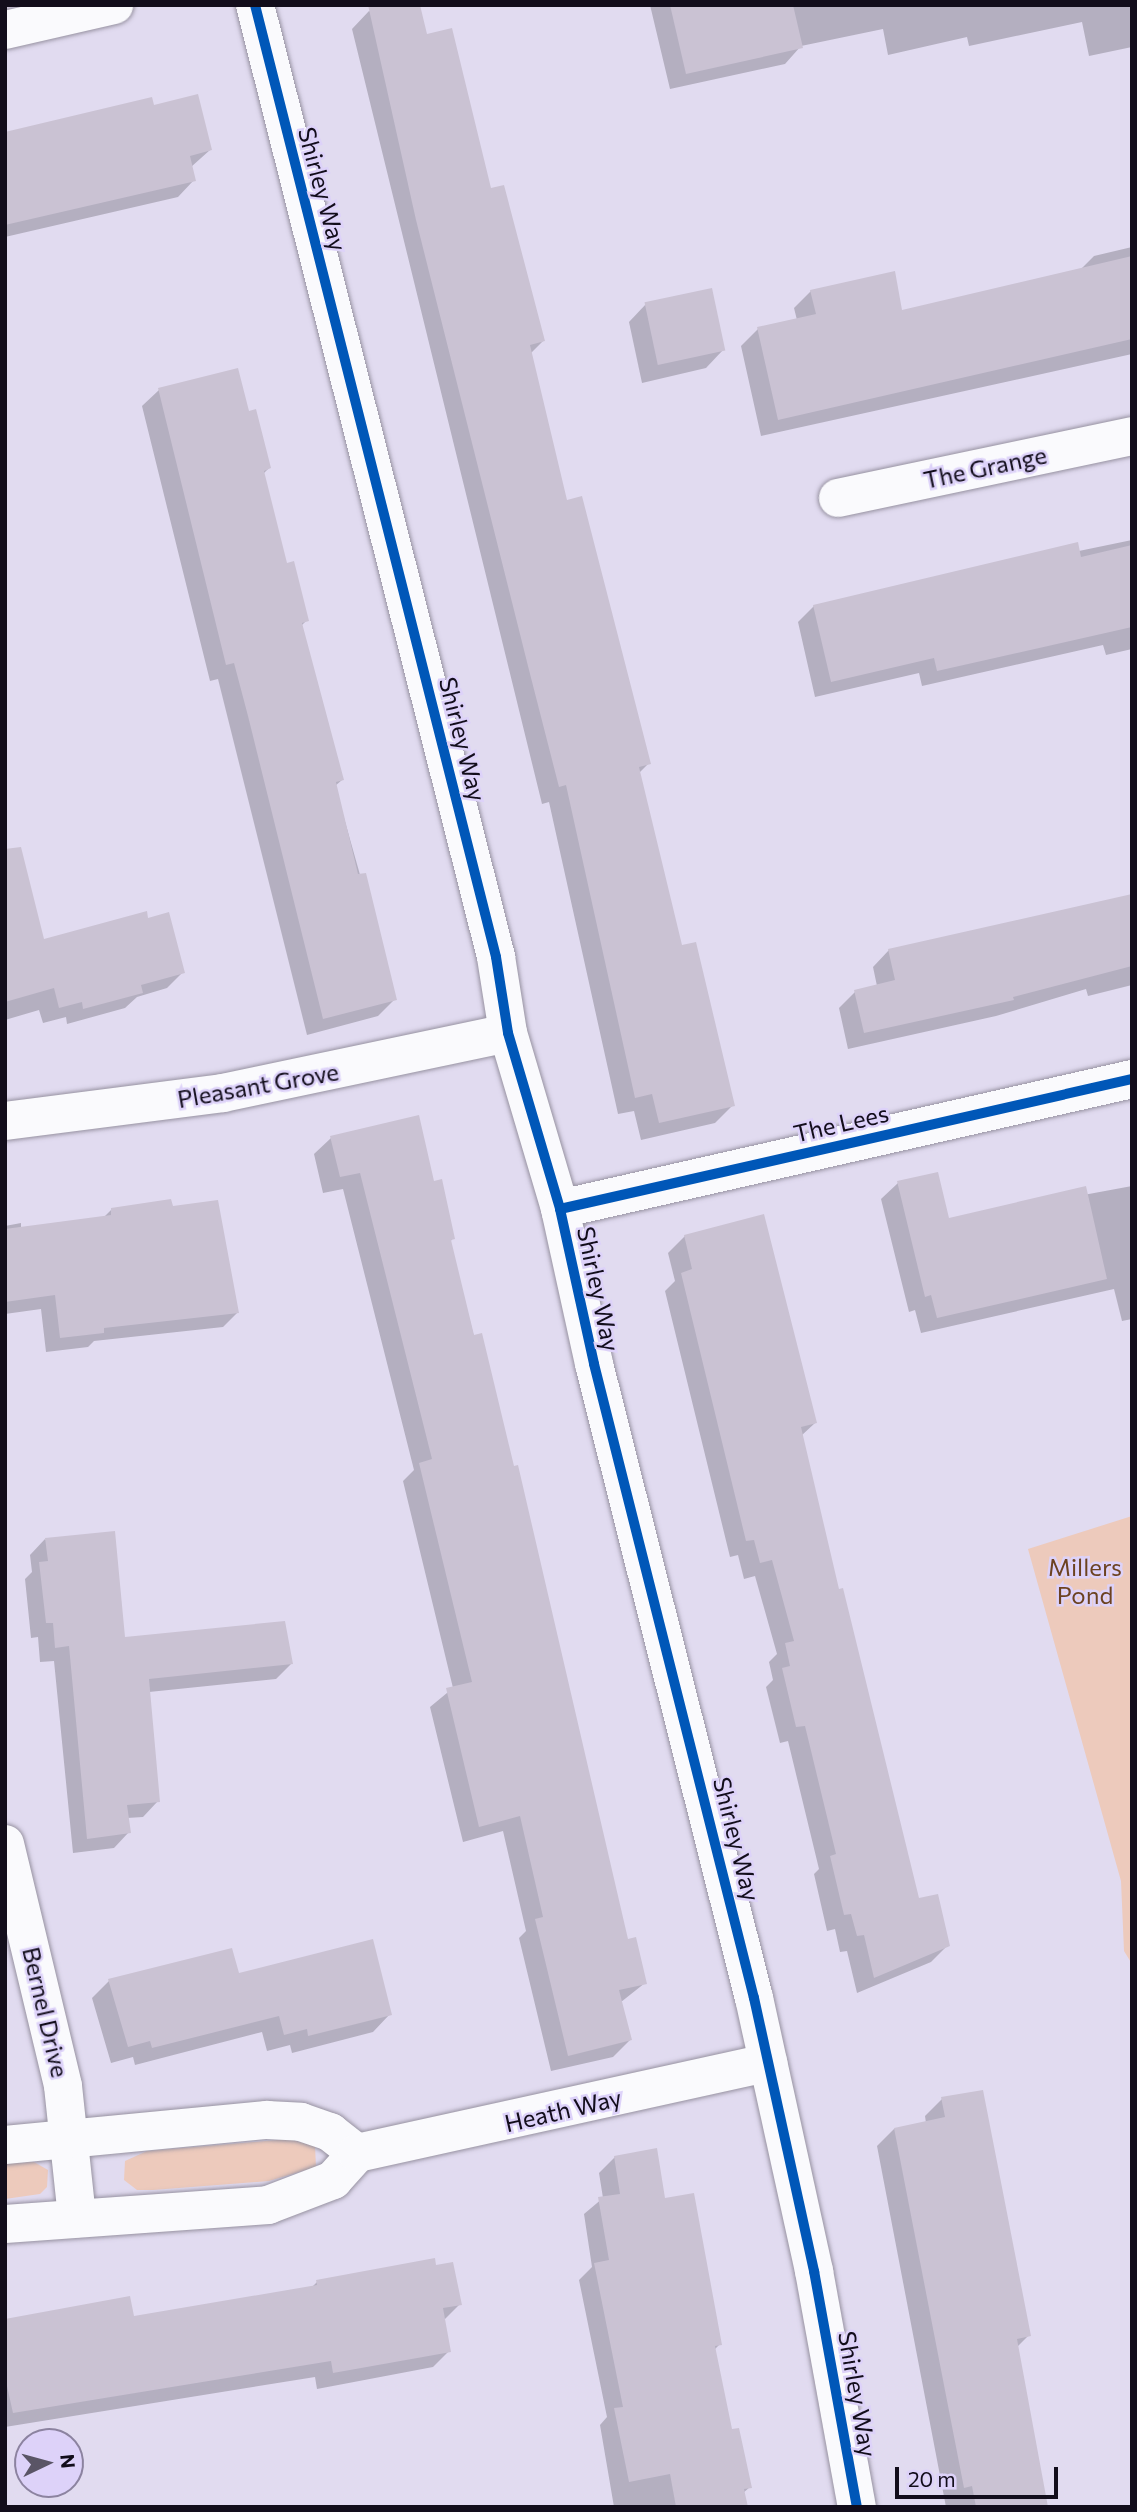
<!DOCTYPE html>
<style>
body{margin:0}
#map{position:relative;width:1137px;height:2512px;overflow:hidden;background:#e1dbf0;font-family:Commissioner,sans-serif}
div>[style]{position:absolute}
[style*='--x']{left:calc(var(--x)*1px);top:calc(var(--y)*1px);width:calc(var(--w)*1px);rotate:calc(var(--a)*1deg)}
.green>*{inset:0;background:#edcabc}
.shadow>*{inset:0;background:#0003}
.building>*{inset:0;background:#cac2d3;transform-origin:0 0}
.roads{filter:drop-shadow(0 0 2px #9792a1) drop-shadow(0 0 2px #9792a1)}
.street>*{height:38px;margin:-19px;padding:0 19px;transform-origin:19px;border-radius:19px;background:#fafafd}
.cycleway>*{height:10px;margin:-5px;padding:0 5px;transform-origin:5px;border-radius:5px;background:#0057b8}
span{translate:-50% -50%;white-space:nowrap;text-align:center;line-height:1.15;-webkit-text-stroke:5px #ddd2f9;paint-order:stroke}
.street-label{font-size:24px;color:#120d1b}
.park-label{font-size:24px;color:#6c4220}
.frame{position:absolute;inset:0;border:7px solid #120d1b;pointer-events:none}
.north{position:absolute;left:14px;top:2428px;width:70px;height:70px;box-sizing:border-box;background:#ddd2f9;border:2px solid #8c83a0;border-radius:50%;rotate:85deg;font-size:19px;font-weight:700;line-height:28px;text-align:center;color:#120d1b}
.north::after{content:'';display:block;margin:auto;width:24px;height:32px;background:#5a5566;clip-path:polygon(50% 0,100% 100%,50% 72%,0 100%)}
.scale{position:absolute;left:895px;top:2467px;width:163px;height:32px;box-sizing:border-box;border:4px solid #120d1b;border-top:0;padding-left:9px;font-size:21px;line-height:24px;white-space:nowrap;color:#120d1b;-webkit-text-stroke:5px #ddd2f9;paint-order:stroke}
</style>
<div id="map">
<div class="green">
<div style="clip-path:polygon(1132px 1516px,1132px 1964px,1124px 1951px,1121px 1881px,1028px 1549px)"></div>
<div style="clip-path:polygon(289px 2139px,315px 2146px,316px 2167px,269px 2181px,153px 2190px,137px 2190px,124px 2180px,125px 2161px,147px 2151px)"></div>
<div style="clip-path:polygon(34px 2162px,48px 2170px,47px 2187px,40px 2194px,5px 2199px,5px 2163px)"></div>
</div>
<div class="shadow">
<div style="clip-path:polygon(650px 5px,1132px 5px,1132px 47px,1089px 56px,1082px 22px,969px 46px,967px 37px,888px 55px,883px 29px,801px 46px,785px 64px,670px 89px)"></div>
<div style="clip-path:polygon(369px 11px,426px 36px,490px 190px,543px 341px,530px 354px,566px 503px,649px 763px,639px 773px,681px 948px,733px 1105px,715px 1123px,641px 1140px,634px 1111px,618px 1114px,549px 802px,542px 804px,352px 29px)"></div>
<div style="clip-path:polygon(153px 107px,210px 150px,191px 167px,194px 180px,178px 197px,5px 237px,5px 139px)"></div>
<div style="clip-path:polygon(1132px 247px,1132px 354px,761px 436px,741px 346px,758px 329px,797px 320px,794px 308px,811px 291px,901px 312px,1080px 270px,1094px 256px)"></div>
<div style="clip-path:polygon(646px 304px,723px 350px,706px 368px,642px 383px,629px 322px)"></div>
<div style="clip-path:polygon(159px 390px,248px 413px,269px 468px,263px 474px,286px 565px,307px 620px,301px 626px,342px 780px,335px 786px,395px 999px,378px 1016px,307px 1035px,218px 679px,210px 681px,142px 406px)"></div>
<div style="clip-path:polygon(1132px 540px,1132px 649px,1106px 655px,1103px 645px,922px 686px,919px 673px,815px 697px,798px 622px,814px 606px)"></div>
<div style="clip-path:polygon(5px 880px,43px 941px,147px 920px,183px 972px,167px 988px,137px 997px,125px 1008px,67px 1024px,66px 1017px,43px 1023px,39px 1010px,5px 1020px)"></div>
<div style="clip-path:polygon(1132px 895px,1132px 985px,1088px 996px,1086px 989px,996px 1016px,848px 1049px,839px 1008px,855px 992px,877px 986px,873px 967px,889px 950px)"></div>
<div style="clip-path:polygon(331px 1138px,432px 1183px,453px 1238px,450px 1242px,627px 1941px,645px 1983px,621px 2002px,630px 2040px,613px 2057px,551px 2071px,519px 1938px,526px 1931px,503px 1831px,463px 1842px,430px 1707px,453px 1688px,403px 1481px,414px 1470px,343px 1189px,323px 1193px,314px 1154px)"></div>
<div style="clip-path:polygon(898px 1183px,948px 1220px,1132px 1186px,1132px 1319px,1122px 1321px,1114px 1289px,921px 1333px,915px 1310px,909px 1312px,881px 1199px)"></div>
<div style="clip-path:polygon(112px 1209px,238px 1312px,223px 1327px,94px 1341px,88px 1347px,46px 1352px,41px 1309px,5px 1314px,5px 1226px,21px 1223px,21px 1229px,103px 1218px)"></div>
<div style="clip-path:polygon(685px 1236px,815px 1423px,801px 1436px,837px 1591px,918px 1901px,948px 1945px,931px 1962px,857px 1993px,847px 1951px,840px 1952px,835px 1929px,827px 1931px,814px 1874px,819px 1869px,788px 1741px,780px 1743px,766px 1687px,773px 1680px,769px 1662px,777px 1654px,755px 1576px,744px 1579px,738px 1555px,730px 1557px,665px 1291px,675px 1281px,668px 1253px)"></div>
<div style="clip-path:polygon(45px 1539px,123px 1639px,291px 1664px,276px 1679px,149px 1692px,158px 1801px,143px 1817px,127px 1818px,129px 1832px,114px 1848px,73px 1853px,54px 1661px,40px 1662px,38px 1637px,31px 1638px,25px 1579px,32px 1572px,30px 1555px)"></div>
<div style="clip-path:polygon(238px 1975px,390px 2014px,373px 2032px,292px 2053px,290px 2045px,267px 2051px,262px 2032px,135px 2065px,133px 2057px,111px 2063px,92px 1998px,109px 1981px)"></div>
<div style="clip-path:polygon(942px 2099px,1029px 2335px,1017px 2347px,1047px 2507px,946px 2507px,877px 2146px,894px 2129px,926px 2123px,925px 2116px)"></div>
<div style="clip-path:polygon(615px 2157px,664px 2200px,720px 2344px,714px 2350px,730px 2431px,750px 2487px,743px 2493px,746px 2507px,614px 2507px,600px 2425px,607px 2417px,579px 2280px,592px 2267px,584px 2214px,603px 2198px,599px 2173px)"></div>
<div style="clip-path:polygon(435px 2267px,460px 2304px,443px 2321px,449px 2351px,433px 2367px,317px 2389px,315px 2377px,5px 2427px,5px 2320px,133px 2318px,311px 2288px,317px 2282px)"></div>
</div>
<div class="building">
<div style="clip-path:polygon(368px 5px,420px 5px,427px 34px,452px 28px,491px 188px,504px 185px,545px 341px,530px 345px,567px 500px,582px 496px,651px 764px,639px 767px,682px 945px,696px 942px,735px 1106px,659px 1123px,652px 1094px,635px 1098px,566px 785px,559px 787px,529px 670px,416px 220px)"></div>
<div style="clip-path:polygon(670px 5px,793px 5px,803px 48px,686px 74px)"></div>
<div style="clip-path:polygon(198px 94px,212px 150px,190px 156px,196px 181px,5px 225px,5px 132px,152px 97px,154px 105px)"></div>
<div style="clip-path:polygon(1132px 256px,1132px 339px,778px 420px,757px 327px,816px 314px,810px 290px,895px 271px,902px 310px)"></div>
<div style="left:712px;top:288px;width:64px;height:69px;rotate:78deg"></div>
<div style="clip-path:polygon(238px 368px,249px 411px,256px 409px,271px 468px,264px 471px,287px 563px,294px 561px,309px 621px,302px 623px,344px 780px,336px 782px,358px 874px,366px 873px,397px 1000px,323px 1019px,248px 716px,234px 663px,226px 665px,158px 388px)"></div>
<div style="clip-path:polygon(1078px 542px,1081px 557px,1132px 545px,1132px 627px,937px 671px,934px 658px,831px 682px,813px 605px)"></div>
<div style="clip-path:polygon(21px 847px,44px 939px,147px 911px,148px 918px,169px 912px,185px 973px,141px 985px,143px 993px,83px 1009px,82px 1002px,59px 1008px,54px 988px,5px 1002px,5px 849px)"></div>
<div style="clip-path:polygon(1132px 894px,1132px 966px,1013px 997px,1014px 1000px,864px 1033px,854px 990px,895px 980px,888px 949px)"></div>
<div style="clip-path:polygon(419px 1115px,434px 1181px,442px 1179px,455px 1239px,451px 1240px,474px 1335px,482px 1333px,514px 1466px,518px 1465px,628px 1939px,636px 1937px,647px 1984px,619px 1990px,632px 2040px,568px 2056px,535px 1919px,543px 1917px,520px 1816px,479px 1827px,446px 1688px,472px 1682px,419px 1463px,432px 1459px,360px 1173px,340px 1177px,330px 1136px)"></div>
<div style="clip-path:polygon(938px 1172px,949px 1218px,1086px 1186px,1107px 1279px,937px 1318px,931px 1295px,925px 1297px,897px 1181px)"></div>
<div style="clip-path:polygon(171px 1199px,173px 1206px,218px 1200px,239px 1313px,104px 1328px,104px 1333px,60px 1338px,55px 1295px,5px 1302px,5px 1229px,111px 1215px,111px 1208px)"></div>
<div style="clip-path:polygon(764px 1214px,817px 1423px,801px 1427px,839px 1589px,843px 1588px,919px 1898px,938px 1894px,950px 1946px,874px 1978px,864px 1935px,857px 1936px,851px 1914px,844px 1915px,830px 1856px,836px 1854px,805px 1726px,796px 1727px,782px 1668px,790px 1666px,785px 1643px,794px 1641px,772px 1560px,760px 1563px,754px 1540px,746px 1541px,681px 1273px,692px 1269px,684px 1235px)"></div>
<div style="clip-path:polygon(115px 1531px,125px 1637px,285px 1621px,293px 1664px,149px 1679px,160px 1802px,127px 1805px,131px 1833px,87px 1839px,69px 1646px,55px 1648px,53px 1623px,46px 1623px,39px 1562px,48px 1561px,45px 1538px)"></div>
<div style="clip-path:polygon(373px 1939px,392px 2015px,308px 2036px,307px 2029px,284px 2035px,279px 2016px,152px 2048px,150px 2041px,128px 2047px,108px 1979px,232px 1948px,239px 1973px)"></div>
<div style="clip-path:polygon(983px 2090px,1031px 2336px,1017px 2339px,1048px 2507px,976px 2507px,972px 2486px,964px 2488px,894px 2128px,945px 2117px,941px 2097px)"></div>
<div style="clip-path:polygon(657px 2148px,665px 2198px,694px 2193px,722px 2345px,715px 2346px,732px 2429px,739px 2428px,752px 2488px,744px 2489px,748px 2507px,676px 2507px,670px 2474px,629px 2482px,614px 2408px,623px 2407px,594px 2263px,609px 2260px,598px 2197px,620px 2194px,614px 2156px)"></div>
<div style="clip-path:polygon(435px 2258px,436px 2265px,453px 2262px,462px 2305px,443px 2308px,451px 2352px,333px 2373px,331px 2361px,13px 2413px,5px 2377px,5px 2319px,130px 2296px,134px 2316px,317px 2285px,316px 2280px)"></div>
</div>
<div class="roads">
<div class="street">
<div style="--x:255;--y:5;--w:982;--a:75.79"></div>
<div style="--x:496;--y:957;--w:77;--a:81"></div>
<div style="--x:508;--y:1033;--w:184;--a:73.5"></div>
<div style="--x:560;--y:1209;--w:159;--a:77.6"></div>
<div style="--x:594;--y:1364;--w:654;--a:75.84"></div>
<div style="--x:754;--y:1998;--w:280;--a:77.6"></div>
<div style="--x:814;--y:2271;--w:240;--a:79.7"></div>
<div style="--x:5;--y:30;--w:112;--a:-12.9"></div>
<div style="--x:838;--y:498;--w:300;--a:-11.9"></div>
<div style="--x:5;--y:1121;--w:220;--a:-7.3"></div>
<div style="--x:223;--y:1093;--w:291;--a:-11.9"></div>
<div style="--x:560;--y:1209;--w:587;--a:-12.8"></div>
<div style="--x:5;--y:1844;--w:249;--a:76.5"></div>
<div style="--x:63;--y:2086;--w:133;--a:83.9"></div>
<div style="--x:5;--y:2145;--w:263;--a:-5.5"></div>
<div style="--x:267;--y:2120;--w:34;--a:3"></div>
<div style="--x:301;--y:2122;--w:31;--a:19"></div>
<div style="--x:330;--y:2132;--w:34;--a:38"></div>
<div style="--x:5;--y:2224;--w:264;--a:-4.1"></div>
<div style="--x:268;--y:2205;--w:70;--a:-21"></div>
<div style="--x:333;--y:2180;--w:36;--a:-48"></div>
<div style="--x:357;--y:2153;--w:421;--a:-12.4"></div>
</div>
</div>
<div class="cycleway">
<div style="--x:255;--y:5;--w:982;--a:75.79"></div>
<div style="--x:496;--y:957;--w:77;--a:81"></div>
<div style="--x:508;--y:1033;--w:184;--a:73.5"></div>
<div style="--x:560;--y:1209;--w:159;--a:77.6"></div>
<div style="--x:594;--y:1364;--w:654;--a:75.84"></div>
<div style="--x:754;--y:1998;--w:280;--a:77.6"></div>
<div style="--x:814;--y:2271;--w:240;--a:79.7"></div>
<div style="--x:560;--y:1209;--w:587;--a:-12.8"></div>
</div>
<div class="street-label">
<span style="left:323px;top:189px;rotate:75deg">Shirley Way</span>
<span style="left:985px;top:467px;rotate:-12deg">The Grange</span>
<span style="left:463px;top:739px;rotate:76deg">Shirley Way</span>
<span style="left:258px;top:1085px;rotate:-10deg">Pleasant Grove</span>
<span style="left:841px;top:1123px;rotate:-13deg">The Lees</span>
<span style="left:599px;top:1289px;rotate:78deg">Shirley Way</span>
<span style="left:737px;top:1839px;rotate:76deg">Shirley Way</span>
<span style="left:46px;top:2012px;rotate:77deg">Bernel Drive</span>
<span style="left:563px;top:2110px;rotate:-13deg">Heath Way</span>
<span style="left:858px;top:2394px;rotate:80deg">Shirley Way</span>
</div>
<div class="park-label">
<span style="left:1085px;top:1581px">Millers<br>Pond</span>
</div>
<div class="frame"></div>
<div class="north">N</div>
<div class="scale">20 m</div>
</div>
